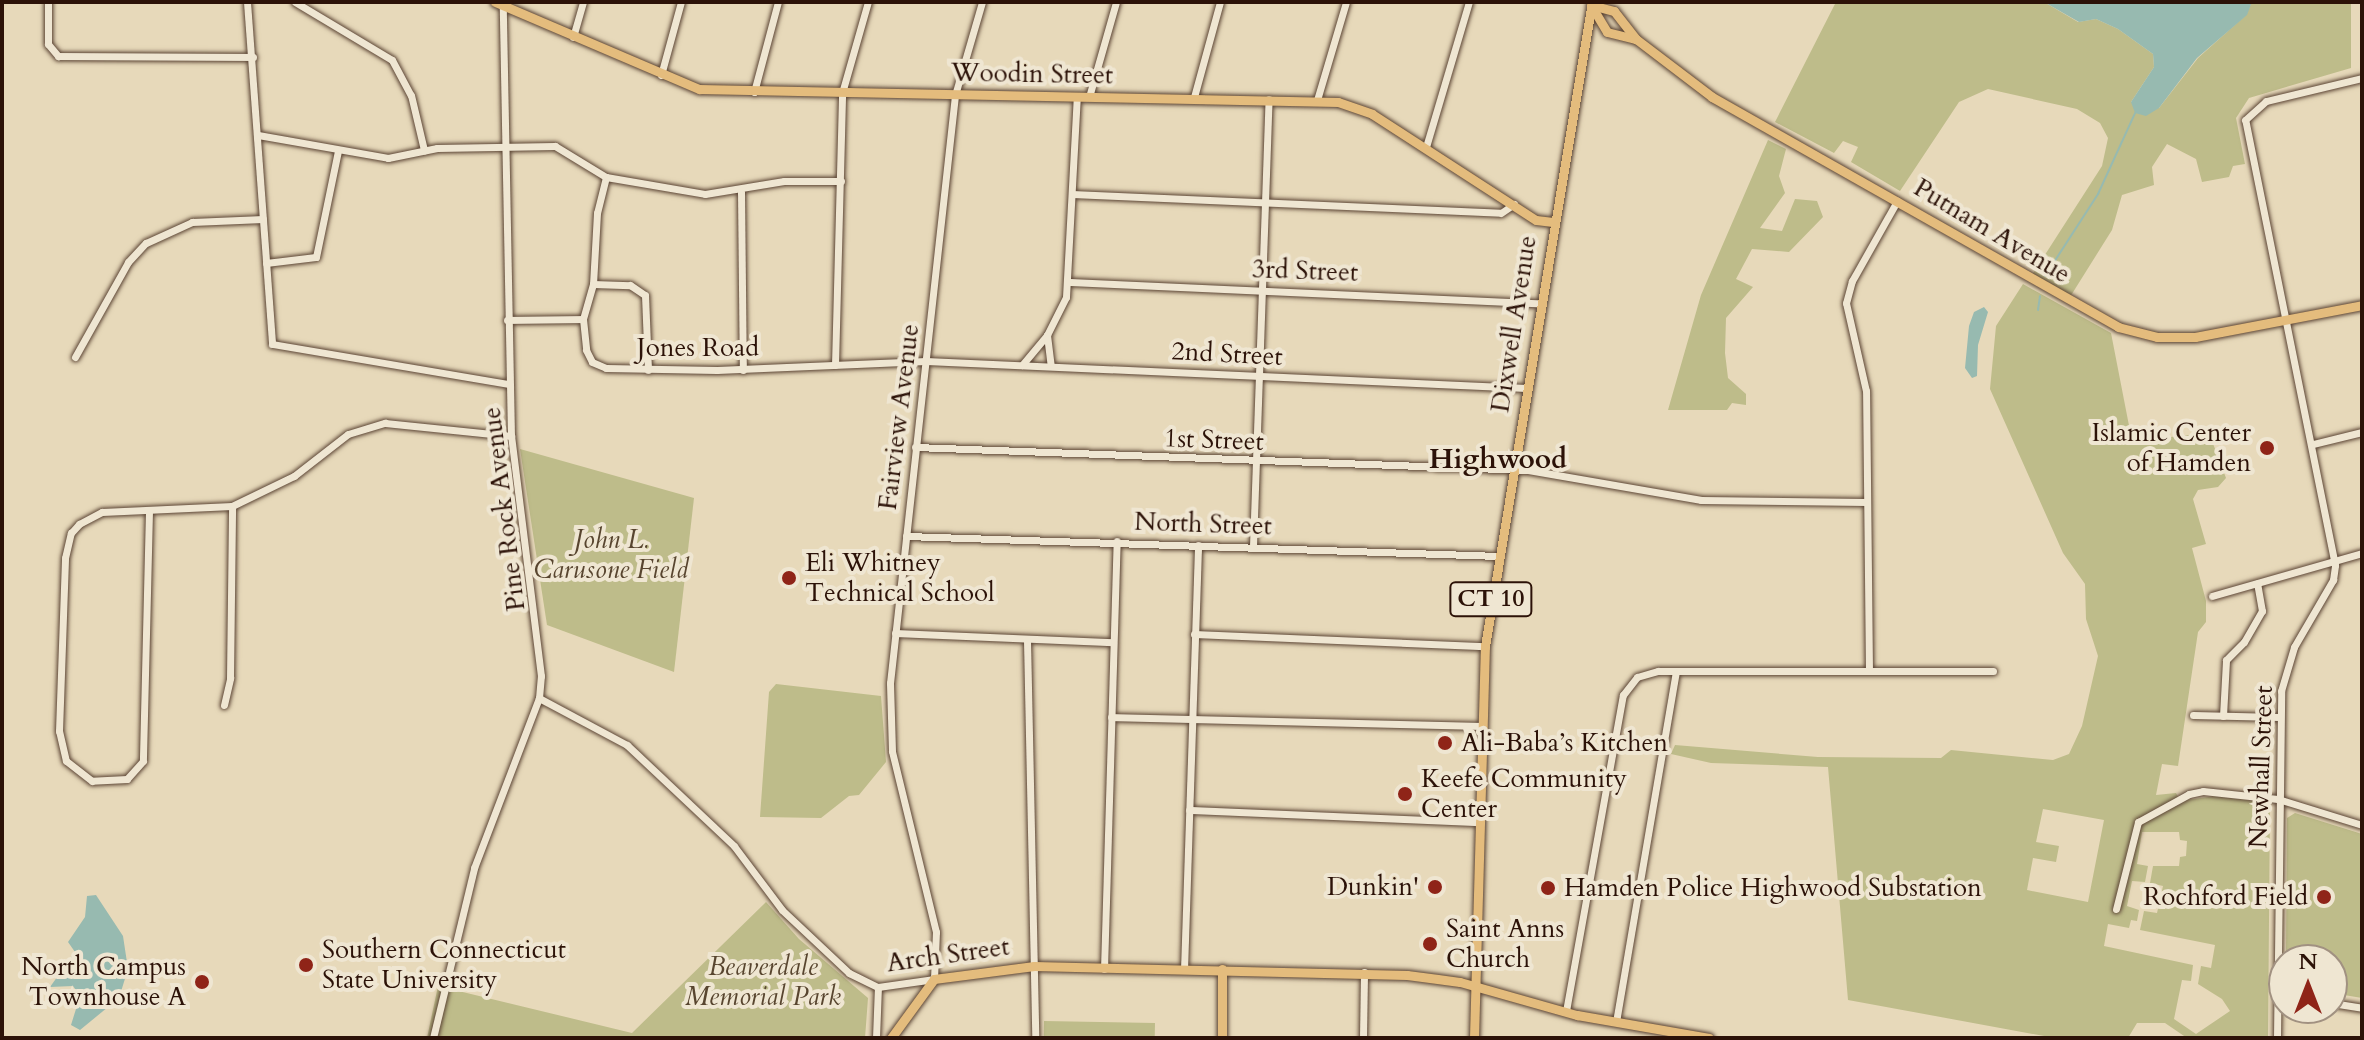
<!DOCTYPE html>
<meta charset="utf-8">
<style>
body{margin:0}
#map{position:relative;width:2364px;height:1040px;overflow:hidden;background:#e7d9ba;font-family:Cardo,serif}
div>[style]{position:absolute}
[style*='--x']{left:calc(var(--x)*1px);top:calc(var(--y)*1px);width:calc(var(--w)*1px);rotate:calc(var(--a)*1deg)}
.green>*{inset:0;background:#bebc8a;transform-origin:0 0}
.water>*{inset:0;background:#97bab0}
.stream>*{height:2px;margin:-1px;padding:0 1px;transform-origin:1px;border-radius:1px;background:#97bab0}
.roads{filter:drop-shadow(0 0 2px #5b4434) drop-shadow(0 0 2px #5b4434)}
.minor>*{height:7px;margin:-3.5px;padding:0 3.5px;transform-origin:3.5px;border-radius:3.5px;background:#efe6d2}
.major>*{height:9px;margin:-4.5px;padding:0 4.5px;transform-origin:4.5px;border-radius:4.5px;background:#e4bc7d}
.dots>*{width:22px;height:22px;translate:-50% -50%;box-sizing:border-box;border:4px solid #efe6d2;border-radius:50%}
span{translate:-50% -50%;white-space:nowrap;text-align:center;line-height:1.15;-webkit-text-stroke:8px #efe6d2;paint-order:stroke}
.shield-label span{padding:2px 6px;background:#efe6d2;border:2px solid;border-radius:6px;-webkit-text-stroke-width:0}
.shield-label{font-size:24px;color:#2c1208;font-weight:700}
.street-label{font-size:26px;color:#2c1208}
.poi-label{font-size:26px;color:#2c1208}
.right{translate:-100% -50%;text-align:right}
.left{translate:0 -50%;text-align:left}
.park-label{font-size:26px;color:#58452f;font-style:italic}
.neighbourhood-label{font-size:28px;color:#2c1208;font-weight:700}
.frame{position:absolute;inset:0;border:4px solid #2c1208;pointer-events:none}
.north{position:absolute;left:2268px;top:944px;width:80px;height:80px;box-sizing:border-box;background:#efe6d2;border:2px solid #a19181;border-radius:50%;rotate:0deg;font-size:22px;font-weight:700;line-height:32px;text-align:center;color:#2c1208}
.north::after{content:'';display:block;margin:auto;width:28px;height:36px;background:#8f2418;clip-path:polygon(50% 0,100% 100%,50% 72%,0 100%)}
</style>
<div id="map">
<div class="green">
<div style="clip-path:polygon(1836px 2px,2044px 2px,2078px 22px,2096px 19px,2118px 29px,2153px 54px,2154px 67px,2131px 102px,2159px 108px,2198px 58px,2246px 15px,2252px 2px,2351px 2px,2351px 68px,2249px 98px,2236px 118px,2245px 164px,2233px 166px,2229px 177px,2202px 182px,2196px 159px,2167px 144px,2152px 167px,2154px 185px,2122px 195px,2112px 230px,2070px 297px,2032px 275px,2102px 166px,2108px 138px,2100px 123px,2077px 109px,1988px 89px,1959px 102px,1900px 191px,1851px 162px,1858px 147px,1843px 141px,1834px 153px,1775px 122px)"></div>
<div style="clip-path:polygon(1768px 140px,1786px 149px,1779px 176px,1785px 193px,1760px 228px,1782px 231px,1795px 199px,1817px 201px,1823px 217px,1789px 252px,1752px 249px,1736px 279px,1753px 287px,1726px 318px,1725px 353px,1728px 378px,1746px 394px,1746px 405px,1732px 403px,1727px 410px,1668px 410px,1701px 295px)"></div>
<div style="clip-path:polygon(evenodd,2023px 284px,2111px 333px,2132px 441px,2209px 433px,2226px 478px,2218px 487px,2198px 490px,2193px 499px,2206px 544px,2192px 548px,2206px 601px,2206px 622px,2198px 632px,2178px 766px,2162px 764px,2156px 795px,2176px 793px,2180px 801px,2215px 796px,2270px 803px,2268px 1038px,2187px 1038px,2165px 1023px,2137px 1023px,2128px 1038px,2055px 1038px,1848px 1000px,1828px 767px,1711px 763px,1671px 754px,1675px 745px,1818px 757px,1941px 758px,1951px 750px,2053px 760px,2069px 754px,2082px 726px,2098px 656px,2086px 619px,2085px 584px,2063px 553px,1990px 389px,1996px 326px,2023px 284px,2043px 809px,2104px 820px,2088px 902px,2027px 890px,2033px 858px,2056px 862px,2059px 846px,2036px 842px,2043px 809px,2023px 284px,2142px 832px,2179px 832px,2180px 840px,2187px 841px,2186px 856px,2180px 857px,2179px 866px,2153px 866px,2150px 883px,2163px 886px,2157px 913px,2144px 911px,2140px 930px,2215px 945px,2211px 968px,2201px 966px,2198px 984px,2222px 999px,2230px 1011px,2196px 1034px,2174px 1019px,2182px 980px,2191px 981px,2193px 965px,2104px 946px,2108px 924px,2129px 928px,2131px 920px,2137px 921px,2139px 910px,2127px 906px,2132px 881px,2145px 882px,2148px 866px,2137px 864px,2142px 832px)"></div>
<div style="clip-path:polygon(520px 449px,694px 498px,674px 672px,547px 625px)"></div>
<div style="clip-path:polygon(776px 684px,881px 696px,886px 762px,859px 795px,849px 796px,821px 818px,760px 817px,769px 692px)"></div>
<div style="clip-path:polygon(2295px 813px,2362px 834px,2362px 998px,2332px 993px,2332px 960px,2286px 960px,2287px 818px)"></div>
<div style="clip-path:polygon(766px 902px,799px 939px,868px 998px,865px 1038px,427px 1038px,438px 986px,632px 1033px)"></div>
<div style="left:1044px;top:1021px;width:111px;height:17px;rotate:1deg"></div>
</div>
<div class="water">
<div style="clip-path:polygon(2044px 2px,2252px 2px,2247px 15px,2197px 58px,2159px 108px,2146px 116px,2135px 113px,2131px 102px,2154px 67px,2153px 54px,2118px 29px,2096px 19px,2079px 22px)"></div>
<div style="clip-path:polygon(1984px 307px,1988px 312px,1978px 345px,1977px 376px,1972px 378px,1965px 368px,1969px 326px,1974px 312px)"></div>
<div style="clip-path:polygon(96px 895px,123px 936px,128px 969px,119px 998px,80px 1030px,71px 1025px,80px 996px,73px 986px,50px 987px,75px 952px,68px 942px,85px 917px,87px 896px)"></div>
</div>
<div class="stream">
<div style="--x:2045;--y:276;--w:98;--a:-57.1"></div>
<div style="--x:2098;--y:194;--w:89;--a:-65.4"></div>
<div style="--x:2038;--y:310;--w:14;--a:-82"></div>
</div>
<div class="roads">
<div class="minor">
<div style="--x:48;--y:2;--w:42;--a:90"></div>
<div style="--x:48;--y:44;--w:16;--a:50"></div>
<div style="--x:58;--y:56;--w:195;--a:0.3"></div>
<div style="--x:247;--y:2;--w:343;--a:85.8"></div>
<div style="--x:272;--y:344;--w:240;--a:9.6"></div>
<div style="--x:295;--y:2;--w:113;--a:30.9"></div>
<div style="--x:392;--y:60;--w:40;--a:62"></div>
<div style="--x:411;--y:95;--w:57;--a:76.7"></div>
<div style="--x:573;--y:37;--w:36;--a:-74"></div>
<div style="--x:661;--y:75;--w:76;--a:-74.7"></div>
<div style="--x:754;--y:92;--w:93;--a:-75.1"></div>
<div style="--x:1089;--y:97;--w:99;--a:-74.1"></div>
<div style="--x:1194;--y:97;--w:98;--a:-74.7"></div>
<div style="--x:1317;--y:100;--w:102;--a:-73.5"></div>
<div style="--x:258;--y:135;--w:132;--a:10"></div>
<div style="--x:388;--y:158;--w:50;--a:-11.5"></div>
<div style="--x:437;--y:148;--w:118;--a:-1"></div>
<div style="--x:555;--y:146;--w:60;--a:31.3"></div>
<div style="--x:606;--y:177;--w:100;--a:9.7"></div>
<div style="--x:705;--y:194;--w:80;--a:-9.3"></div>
<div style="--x:784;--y:181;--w:57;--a:0"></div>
<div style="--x:1426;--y:147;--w:151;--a:-73.5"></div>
<div style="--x:606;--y:177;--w:37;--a:104"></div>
<div style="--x:597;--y:213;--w:71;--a:93.2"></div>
<div style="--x:593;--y:284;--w:36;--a:106"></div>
<div style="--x:583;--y:319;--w:31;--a:84"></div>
<div style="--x:586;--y:350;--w:13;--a:63"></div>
<div style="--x:592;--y:362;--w:15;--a:23"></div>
<div style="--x:606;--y:368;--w:111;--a:1"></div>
<div style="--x:717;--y:370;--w:209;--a:-2.5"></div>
<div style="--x:926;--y:361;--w:601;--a:2.58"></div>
<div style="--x:741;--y:192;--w:178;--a:89.4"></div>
<div style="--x:1072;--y:194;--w:429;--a:2.5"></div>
<div style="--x:1501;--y:213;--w:16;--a:-35"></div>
<div style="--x:266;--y:263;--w:50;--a:-6.8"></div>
<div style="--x:316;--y:257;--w:108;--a:-78.3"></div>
<div style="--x:1068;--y:282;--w:471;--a:2.6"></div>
<div style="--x:593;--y:284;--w:37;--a:2"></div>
<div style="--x:630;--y:285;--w:18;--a:34"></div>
<div style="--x:645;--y:295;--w:75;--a:87.7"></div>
<div style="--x:507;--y:320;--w:76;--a:-0.8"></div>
<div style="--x:1047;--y:335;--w:31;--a:83"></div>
<div style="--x:75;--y:357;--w:109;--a:-60.8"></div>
<div style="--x:128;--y:262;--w:26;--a:-47"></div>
<div style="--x:146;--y:243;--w:51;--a:-24.5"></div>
<div style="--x:192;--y:222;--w:71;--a:-2.4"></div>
<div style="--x:835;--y:365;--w:272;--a:-88.5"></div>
<div style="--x:842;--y:93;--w:95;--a:-74.1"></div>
<div style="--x:1022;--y:365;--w:39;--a:-50"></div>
<div style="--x:1047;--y:335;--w:42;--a:-63.4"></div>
<div style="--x:1066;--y:297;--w:200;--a:-86.9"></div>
<div style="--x:2313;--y:444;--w:50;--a:-13.8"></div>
<div style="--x:915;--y:447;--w:613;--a:2.15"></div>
<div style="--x:1528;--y:470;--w:176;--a:9.8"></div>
<div style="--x:1701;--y:500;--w:165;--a:0.7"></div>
<div style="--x:149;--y:511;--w:250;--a:91.4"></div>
<div style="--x:143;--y:761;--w:24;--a:132"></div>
<div style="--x:127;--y:779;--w:35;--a:177"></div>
<div style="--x:92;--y:781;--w:33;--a:-142"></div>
<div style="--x:66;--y:761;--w:31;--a:-103"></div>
<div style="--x:59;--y:731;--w:173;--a:-88"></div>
<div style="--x:65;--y:558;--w:26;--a:-77"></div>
<div style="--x:71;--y:533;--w:12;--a:-48"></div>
<div style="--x:79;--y:524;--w:26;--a:-28"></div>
<div style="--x:102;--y:512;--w:130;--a:-2.6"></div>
<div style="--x:232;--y:506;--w:69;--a:-25.8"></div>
<div style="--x:294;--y:476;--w:68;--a:-37.9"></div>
<div style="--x:348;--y:434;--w:39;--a:-17"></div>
<div style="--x:385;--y:423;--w:127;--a:5.9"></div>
<div style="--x:906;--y:536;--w:592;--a:1.93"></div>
<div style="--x:1253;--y:546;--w:447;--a:-88"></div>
<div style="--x:2212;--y:596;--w:156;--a:-16"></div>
<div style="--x:895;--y:633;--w:218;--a:2.4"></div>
<div style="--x:1194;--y:634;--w:291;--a:2.4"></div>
<div style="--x:1027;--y:640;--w:398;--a:88.8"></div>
<div style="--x:1869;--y:671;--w:280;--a:-90.6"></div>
<div style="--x:1866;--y:391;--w:90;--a:-102.8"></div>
<div style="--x:1846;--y:303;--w:23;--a:-75"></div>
<div style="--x:1852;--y:281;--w:92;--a:-60.6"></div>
<div style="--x:539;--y:698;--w:100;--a:28.1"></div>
<div style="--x:627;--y:745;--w:147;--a:43.3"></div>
<div style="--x:734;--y:846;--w:80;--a:53.1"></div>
<div style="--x:782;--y:910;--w:92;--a:43.2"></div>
<div style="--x:849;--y:973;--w:32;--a:26"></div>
<div style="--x:878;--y:987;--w:57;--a:-8.1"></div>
<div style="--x:934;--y:979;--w:47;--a:-87.6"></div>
<div style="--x:936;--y:932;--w:186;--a:-103.7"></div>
<div style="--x:892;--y:751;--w:68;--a:-91.7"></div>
<div style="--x:890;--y:683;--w:592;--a:-83.69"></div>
<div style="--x:955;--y:95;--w:97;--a:-73.8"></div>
<div style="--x:224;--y:705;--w:28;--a:-77"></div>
<div style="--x:230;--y:678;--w:172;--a:-89.3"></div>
<div style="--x:2193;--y:715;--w:86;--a:1.3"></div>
<div style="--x:2223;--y:716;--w:56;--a:-86.9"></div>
<div style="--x:2226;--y:660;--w:25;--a:-45"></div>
<div style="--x:2244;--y:642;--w:36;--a:-60"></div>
<div style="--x:2262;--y:611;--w:28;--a:-100"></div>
<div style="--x:1111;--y:717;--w:368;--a:1.4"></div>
<div style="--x:1189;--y:810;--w:288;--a:2.4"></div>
<div style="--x:2116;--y:909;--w:90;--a:-75.8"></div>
<div style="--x:2138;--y:822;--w:58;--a:-28.8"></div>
<div style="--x:2189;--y:794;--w:14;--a:-12"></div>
<div style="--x:2203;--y:791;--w:75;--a:6.1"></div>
<div style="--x:2278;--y:799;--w:88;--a:17.2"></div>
<div style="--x:1104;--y:969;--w:428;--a:-88.3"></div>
<div style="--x:1184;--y:970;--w:425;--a:-88.1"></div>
<div style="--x:2332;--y:1003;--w:30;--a:9"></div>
<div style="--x:1566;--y:1011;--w:321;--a:-79.8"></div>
<div style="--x:1623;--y:695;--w:23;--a:-52"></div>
<div style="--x:1637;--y:677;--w:22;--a:-16"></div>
<div style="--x:1658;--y:671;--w:335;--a:0"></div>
<div style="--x:1616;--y:1022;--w:355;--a:-80.3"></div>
<div style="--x:433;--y:1038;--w:175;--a:-76.4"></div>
<div style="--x:474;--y:868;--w:182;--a:-69.1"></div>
<div style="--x:539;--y:698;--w:22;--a:-85"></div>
<div style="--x:541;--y:676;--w:242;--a:-97.1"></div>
<div style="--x:511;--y:436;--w:429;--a:-91.1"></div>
<div style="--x:876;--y:1038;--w:51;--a:-87.8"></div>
<div style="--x:1363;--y:1038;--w:66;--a:-89.1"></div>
<div style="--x:2277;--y:1038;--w:347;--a:-89.3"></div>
<div style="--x:2281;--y:691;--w:46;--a:-73.5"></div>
<div style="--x:2294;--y:647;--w:78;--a:-59.8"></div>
<div style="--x:2333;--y:580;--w:15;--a:-82"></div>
<div style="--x:2335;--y:565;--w:454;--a:-101.4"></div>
<div style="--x:2245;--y:120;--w:28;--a:-42"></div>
<div style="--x:2266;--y:101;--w:99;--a:-13.5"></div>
</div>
<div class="major">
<div style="--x:495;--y:2;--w:222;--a:23.1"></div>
<div style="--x:699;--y:89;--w:639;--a:1.17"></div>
<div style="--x:1338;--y:102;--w:36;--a:19"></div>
<div style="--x:1372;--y:114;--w:195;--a:32.9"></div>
<div style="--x:1536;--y:220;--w:17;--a:7"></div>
<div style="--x:1591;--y:5;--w:24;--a:15"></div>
<div style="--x:1614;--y:11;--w:36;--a:52"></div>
<div style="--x:1636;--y:39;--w:96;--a:37.3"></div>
<div style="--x:1712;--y:97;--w:467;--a:29.5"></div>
<div style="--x:2118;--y:327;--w:40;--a:14.4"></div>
<div style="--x:2157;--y:337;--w:38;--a:0"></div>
<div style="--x:2195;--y:337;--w:170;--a:-10.8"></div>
<div style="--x:1592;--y:7;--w:29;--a:59"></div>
<div style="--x:1607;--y:32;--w:30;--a:14"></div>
<div style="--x:1222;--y:969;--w:69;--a:90"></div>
<div style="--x:891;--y:1038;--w:73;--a:-53.9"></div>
<div style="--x:934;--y:979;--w:101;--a:-7.4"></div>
<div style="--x:1034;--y:966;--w:373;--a:1.4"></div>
<div style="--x:1407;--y:975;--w:53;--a:7.5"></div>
<div style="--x:1460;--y:982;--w:122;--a:15.8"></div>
<div style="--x:1577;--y:1015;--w:134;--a:9.9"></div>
<div style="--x:1474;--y:1038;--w:392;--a:-88.4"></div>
<div style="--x:1485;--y:646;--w:653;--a:-80.57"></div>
</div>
</div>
<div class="dots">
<div style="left:2267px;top:448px;background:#8f2418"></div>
<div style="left:789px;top:578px;background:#8f2418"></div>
<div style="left:1445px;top:743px;background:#8f2418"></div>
<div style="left:1405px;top:794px;background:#8f2418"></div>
<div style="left:1435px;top:887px;background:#8f2418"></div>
<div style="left:1548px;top:888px;background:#8f2418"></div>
<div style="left:2324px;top:897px;background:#8f2418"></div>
<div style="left:1430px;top:944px;background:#8f2418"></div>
<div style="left:306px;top:965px;background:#8f2418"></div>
<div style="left:202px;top:982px;background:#8f2418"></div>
</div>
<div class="shield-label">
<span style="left:1491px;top:599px">CT 10</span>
</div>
<div class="street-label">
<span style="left:1032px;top:74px;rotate:1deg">Woodin Street</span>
<span style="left:1992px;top:231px;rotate:31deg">Putnam Avenue</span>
<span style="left:1305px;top:271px;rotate:2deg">3rd Street</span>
<span style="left:1514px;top:324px;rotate:-81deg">Dixwell Avenue</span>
<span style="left:698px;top:348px">Jones Road</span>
<span style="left:1227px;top:354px;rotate:3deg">2nd Street</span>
<span style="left:899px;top:417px;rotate:-83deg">Fairview Avenue</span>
<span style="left:1214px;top:440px;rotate:2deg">1st Street</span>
<span style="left:504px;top:509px;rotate:-97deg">Pine Rock Avenue</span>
<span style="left:1203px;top:524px;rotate:2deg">North Street</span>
<span style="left:2261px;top:767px;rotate:-88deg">Newhall Street</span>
<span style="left:948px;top:955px;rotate:-8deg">Arch Street</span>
</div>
<div class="poi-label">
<span class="right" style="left:2251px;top:448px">Islamic Center<br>of Hamden</span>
<span class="left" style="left:805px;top:578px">Eli Whitney<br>Technical School</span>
<span class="left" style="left:1461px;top:743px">Ali-Baba’s Kitchen</span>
<span class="left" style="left:1421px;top:794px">Keefe Community<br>Center</span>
<span class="right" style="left:1419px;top:887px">Dunkin'</span>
<span class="left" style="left:1564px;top:888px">Hamden Police Highwood Substation</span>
<span class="right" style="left:2308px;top:897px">Rochford Field</span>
<span class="left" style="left:1446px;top:944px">Saint Anns<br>Church</span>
<span class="left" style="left:322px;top:965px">Southern Connecticut<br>State University</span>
<span class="right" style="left:186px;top:982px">North Campus<br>Townhouse A</span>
</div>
<div class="park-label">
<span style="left:611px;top:555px">John L.<br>Carusone Field</span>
<span style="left:763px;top:982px">Beaverdale<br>Memorial Park</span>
</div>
<div class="neighbourhood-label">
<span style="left:1498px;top:459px">Highwood</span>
</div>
<div class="frame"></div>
<div class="north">N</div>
</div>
